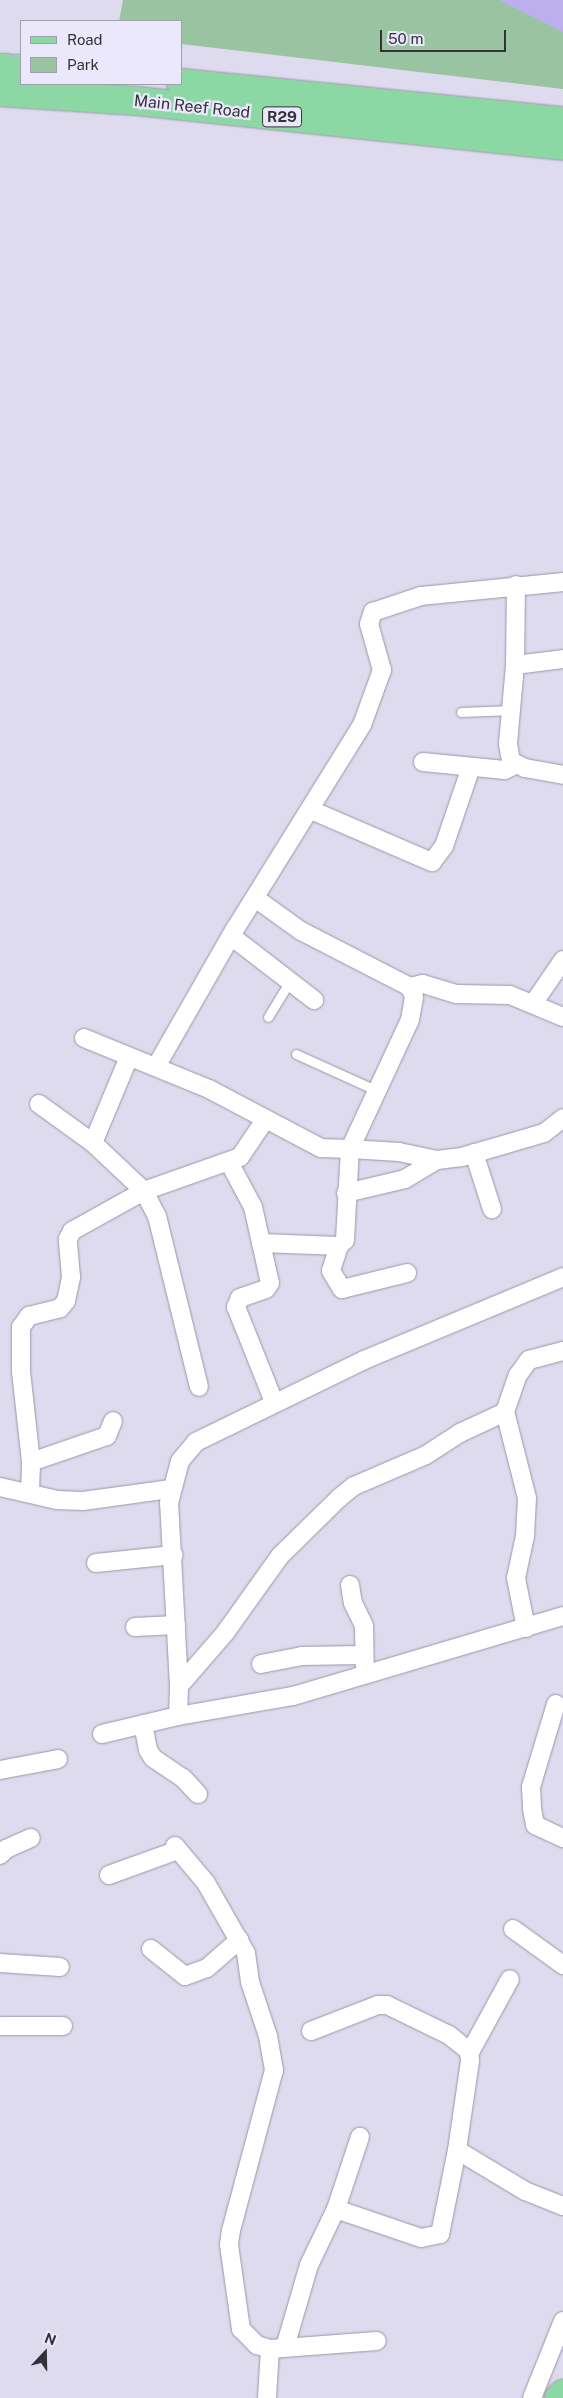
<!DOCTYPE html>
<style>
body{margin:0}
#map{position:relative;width:563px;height:2398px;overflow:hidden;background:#dfdbee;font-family:"Public Sans",sans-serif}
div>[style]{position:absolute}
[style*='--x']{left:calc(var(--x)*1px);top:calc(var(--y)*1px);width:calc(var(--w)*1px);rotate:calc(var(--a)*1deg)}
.green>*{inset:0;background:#9ac3a2}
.water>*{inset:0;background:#bdafec}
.roads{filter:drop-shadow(0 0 1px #9a96a8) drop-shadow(0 0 1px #9a96a8)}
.service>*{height:9px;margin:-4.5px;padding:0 4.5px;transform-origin:4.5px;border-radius:4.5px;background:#fff}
.minor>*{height:18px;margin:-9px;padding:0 9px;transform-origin:9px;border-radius:9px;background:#fff}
.primary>*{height:28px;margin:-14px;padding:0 14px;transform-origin:14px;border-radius:14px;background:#8cd8a4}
span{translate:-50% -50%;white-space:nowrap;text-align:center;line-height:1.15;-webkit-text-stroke:4.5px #ece8fc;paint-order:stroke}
.shield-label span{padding:1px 4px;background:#ece8fc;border:1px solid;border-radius:4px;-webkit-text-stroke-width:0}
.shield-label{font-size:15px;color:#333239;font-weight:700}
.street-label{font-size:16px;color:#333239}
.legend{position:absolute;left:20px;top:20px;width:162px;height:65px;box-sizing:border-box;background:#ece8fc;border:1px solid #a29fae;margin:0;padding:6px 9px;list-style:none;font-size:15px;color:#333239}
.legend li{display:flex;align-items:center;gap:10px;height:25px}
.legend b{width:25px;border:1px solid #a29fae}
.north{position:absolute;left:20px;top:2328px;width:50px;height:50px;-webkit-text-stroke:4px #ece8fc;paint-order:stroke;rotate:21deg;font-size:14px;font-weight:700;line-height:20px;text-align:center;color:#333239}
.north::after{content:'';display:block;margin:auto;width:18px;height:22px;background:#333239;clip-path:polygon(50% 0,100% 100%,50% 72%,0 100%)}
.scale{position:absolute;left:380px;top:30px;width:126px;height:22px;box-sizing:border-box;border:2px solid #333239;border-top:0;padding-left:6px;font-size:15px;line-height:18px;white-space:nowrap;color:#333239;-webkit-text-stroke:4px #ece8fc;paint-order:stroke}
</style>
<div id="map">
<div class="green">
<div style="clip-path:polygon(123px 0,563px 0,563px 89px,181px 44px,181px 21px,119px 21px)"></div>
</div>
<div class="water">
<div style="clip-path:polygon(499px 0,563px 0,563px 32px)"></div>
</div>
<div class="roads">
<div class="service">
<div style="--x:461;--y:712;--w:51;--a:-2.2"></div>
<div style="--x:268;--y:1017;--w:42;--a:-58.6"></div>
<div style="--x:296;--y:1054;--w:90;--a:24.3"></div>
</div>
<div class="minor">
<div style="--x:516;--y:585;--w:80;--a:90.7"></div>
<div style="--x:515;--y:665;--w:79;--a:95.1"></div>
<div style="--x:508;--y:744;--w:17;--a:80"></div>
<div style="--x:511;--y:761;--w:16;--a:27"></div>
<div style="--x:525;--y:768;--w:39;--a:10"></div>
<div style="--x:515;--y:665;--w:48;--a:-7.1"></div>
<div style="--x:423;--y:762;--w:82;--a:5.6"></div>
<div style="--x:505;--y:770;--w:11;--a:-27"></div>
<div style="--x:311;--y:810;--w:132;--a:23.3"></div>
<div style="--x:432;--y:862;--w:20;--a:-53"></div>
<div style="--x:444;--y:846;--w:83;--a:-71.1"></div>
<div style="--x:231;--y:936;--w:105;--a:37.6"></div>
<div style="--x:410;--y:987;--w:13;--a:-13"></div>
<div style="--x:423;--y:984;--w:34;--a:17"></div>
<div style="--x:456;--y:994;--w:54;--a:1.1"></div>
<div style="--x:510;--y:995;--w:57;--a:22.5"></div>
<div style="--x:533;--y:1004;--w:53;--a:-55.7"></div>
<div style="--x:84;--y:1038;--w:135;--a:22.2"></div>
<div style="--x:209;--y:1089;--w:127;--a:27.8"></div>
<div style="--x:321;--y:1148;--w:29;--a:2"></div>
<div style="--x:350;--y:1149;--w:142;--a:-65.1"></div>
<div style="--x:410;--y:1020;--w:23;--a:-80"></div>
<div style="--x:414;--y:997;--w:11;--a:-112"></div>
<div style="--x:410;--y:987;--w:123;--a:-152.8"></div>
<div style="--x:301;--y:931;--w:57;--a:-144.3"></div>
<div style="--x:157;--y:1065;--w:157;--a:-60.2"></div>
<div style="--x:235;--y:929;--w:240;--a:-58.1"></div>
<div style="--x:362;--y:725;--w:59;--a:-70"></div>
<div style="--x:382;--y:670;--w:48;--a:-105.8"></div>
<div style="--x:369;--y:624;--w:13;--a:-72"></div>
<div style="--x:373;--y:612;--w:51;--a:-18.4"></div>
<div style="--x:421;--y:596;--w:143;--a:-5.6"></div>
<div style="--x:39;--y:1104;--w:67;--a:35.8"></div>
<div style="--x:93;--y:1143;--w:70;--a:43.3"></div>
<div style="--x:144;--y:1191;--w:28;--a:63"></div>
<div style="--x:157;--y:1216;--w:176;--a:76.2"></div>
<div style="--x:93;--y:1143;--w:93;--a:-67.3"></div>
<div style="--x:474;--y:1153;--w:59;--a:72.2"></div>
<div style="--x:229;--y:1162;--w:51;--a:61.9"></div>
<div style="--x:253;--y:1207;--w:78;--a:77.4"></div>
<div style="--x:270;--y:1283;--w:7;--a:124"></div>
<div style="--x:266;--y:1289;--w:28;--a:161"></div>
<div style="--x:240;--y:1298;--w:10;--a:114"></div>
<div style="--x:236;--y:1307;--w:102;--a:68.2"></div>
<div style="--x:346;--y:1193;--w:61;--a:-13.3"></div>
<div style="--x:405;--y:1179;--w:37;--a:-31"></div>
<div style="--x:261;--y:1243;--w:78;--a:2.2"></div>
<div style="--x:339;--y:1246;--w:8;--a:-45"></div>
<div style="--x:345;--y:1240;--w:91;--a:-86.9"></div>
<div style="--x:350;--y:1149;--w:49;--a:3.5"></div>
<div style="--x:399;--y:1152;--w:39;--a:12"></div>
<div style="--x:437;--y:1160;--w:25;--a:-7"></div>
<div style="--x:462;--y:1157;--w:85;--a:-16.3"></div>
<div style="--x:544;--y:1133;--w:24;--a:-38"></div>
<div style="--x:339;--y:1246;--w:26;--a:108"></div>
<div style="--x:331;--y:1271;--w:21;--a:59"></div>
<div style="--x:342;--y:1289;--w:67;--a:-13.8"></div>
<div style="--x:31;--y:1462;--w:91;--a:-96.3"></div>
<div style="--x:21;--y:1372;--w:45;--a:-90"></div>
<div style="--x:21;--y:1327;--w:14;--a:-54"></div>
<div style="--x:29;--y:1316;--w:32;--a:-14"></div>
<div style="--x:60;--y:1308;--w:9;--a:-49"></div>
<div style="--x:66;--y:1301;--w:25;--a:-78"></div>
<div style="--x:71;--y:1277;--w:38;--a:-95"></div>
<div style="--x:68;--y:1239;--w:9;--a:-63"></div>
<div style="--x:72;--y:1231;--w:82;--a:-29.1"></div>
<div style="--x:144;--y:1191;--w:102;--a:-19.5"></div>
<div style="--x:240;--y:1157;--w:45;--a:-56"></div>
<div style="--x:0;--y:1487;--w:58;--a:12.8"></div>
<div style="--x:57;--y:1500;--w:26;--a:2"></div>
<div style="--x:83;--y:1501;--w:89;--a:-7.8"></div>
<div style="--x:30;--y:1493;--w:31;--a:-88"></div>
<div style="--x:31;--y:1462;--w:80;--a:-18.9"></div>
<div style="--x:107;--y:1436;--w:16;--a:-68"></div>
<div style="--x:96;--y:1563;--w:78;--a:-5.9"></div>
<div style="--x:350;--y:1585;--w:18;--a:81"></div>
<div style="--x:353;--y:1603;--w:25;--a:64"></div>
<div style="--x:364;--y:1626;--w:39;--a:89"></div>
<div style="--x:135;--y:1627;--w:41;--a:-2.8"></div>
<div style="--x:526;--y:1628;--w:51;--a:-101.3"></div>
<div style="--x:516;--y:1578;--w:43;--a:-77.9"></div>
<div style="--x:525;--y:1536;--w:38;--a:-87"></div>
<div style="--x:527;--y:1498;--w:89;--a:-104.3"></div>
<div style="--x:505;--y:1412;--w:39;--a:-71"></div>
<div style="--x:518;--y:1375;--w:19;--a:-54"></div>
<div style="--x:529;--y:1360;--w:35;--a:-15"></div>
<div style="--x:261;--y:1664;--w:42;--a:-11"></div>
<div style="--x:302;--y:1656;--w:61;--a:-0.9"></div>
<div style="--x:179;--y:1686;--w:70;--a:-49"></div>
<div style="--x:225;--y:1633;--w:95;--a:-54.5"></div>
<div style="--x:280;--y:1556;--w:83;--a:-44.5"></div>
<div style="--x:339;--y:1498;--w:19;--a:-39"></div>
<div style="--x:354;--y:1486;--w:78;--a:-23.3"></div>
<div style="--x:426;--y:1455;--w:40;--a:-32.9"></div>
<div style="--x:460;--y:1433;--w:50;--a:-25"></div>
<div style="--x:556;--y:1704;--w:87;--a:106.8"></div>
<div style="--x:531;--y:1787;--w:22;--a:87"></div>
<div style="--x:532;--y:1809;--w:16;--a:79"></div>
<div style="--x:535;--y:1825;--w:31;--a:25"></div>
<div style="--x:178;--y:1716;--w:30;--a:-88"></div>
<div style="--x:179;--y:1686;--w:183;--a:-93.1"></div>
<div style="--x:169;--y:1503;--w:43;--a:-75.3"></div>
<div style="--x:180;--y:1461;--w:25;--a:-50"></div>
<div style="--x:196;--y:1442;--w:187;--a:-26"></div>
<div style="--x:364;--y:1360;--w:216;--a:-22.6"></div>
<div style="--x:143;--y:1724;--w:26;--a:79"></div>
<div style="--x:148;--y:1750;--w:9;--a:58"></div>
<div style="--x:153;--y:1758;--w:36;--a:34"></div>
<div style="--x:183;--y:1778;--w:22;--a:47"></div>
<div style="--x:102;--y:1734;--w:78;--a:-13.3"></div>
<div style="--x:178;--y:1716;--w:117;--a:-9.9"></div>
<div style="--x:293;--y:1696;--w:282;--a:-16.5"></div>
<div style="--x:0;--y:1770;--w:59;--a:-10.7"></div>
<div style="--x:175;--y:1846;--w:48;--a:50"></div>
<div style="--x:206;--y:1883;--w:81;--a:60.3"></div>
<div style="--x:246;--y:1953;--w:29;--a:82"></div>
<div style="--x:250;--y:1982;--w:57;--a:71.6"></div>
<div style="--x:268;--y:2036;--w:35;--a:80"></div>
<div style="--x:274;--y:2070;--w:166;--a:105"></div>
<div style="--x:231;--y:2230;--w:15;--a:98"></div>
<div style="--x:229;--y:2245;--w:85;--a:81.9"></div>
<div style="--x:241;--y:2329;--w:23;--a:45"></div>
<div style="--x:257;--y:2345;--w:14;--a:17"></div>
<div style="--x:270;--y:2349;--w:107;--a:-4.3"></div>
<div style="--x:0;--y:1855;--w:8;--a:-45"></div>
<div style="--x:6;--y:1849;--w:27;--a:-24"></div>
<div style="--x:109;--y:1875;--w:73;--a:-19.9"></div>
<div style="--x:513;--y:1929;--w:62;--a:35.8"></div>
<div style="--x:151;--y:1949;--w:43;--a:38.5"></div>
<div style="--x:185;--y:1976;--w:23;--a:-20"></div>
<div style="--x:207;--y:1968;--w:43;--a:-41.2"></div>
<div style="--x:0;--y:1963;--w:60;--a:3.8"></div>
<div style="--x:0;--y:2026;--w:63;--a:0"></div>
<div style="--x:311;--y:2031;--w:72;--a:-21.2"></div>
<div style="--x:378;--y:2005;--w:9;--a:0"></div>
<div style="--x:387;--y:2005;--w:69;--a:25.8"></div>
<div style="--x:449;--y:2035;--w:26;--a:39"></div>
<div style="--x:469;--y:2051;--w:10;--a:84"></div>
<div style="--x:470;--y:2061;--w:90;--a:98.3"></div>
<div style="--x:457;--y:2150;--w:86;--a:101.4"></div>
<div style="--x:440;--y:2234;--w:19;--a:168"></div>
<div style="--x:421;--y:2238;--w:90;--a:-161.2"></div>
<div style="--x:469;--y:2054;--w:85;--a:-61.3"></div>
<div style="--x:457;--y:2150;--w:79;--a:31.1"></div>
<div style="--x:525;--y:2191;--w:41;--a:21.5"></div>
<div style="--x:285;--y:2347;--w:85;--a:-73.7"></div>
<div style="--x:309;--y:2265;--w:62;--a:-64.3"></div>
<div style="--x:336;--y:2209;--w:76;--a:-71.6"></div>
<div style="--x:267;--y:2398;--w:49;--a:-86.5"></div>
<div style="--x:532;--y:2398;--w:83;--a:-68.1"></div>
</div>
<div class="primary">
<div style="--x:0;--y:68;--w:21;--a:3"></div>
<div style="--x:181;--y:83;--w:384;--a:5.7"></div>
<div style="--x:0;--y:92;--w:137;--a:3.8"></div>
<div style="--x:137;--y:101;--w:428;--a:6"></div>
<div style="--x:559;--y:2398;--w:6;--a:-45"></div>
</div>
</div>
<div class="shield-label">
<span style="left:282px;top:117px">R29</span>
</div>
<div class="street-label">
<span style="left:192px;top:107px;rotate:6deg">Main Reef Road</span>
</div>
<ul class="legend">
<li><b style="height:6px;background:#8cd8a4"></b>Road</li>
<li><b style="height:14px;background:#9ac3a2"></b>Park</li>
</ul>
<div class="north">N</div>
<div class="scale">50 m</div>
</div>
